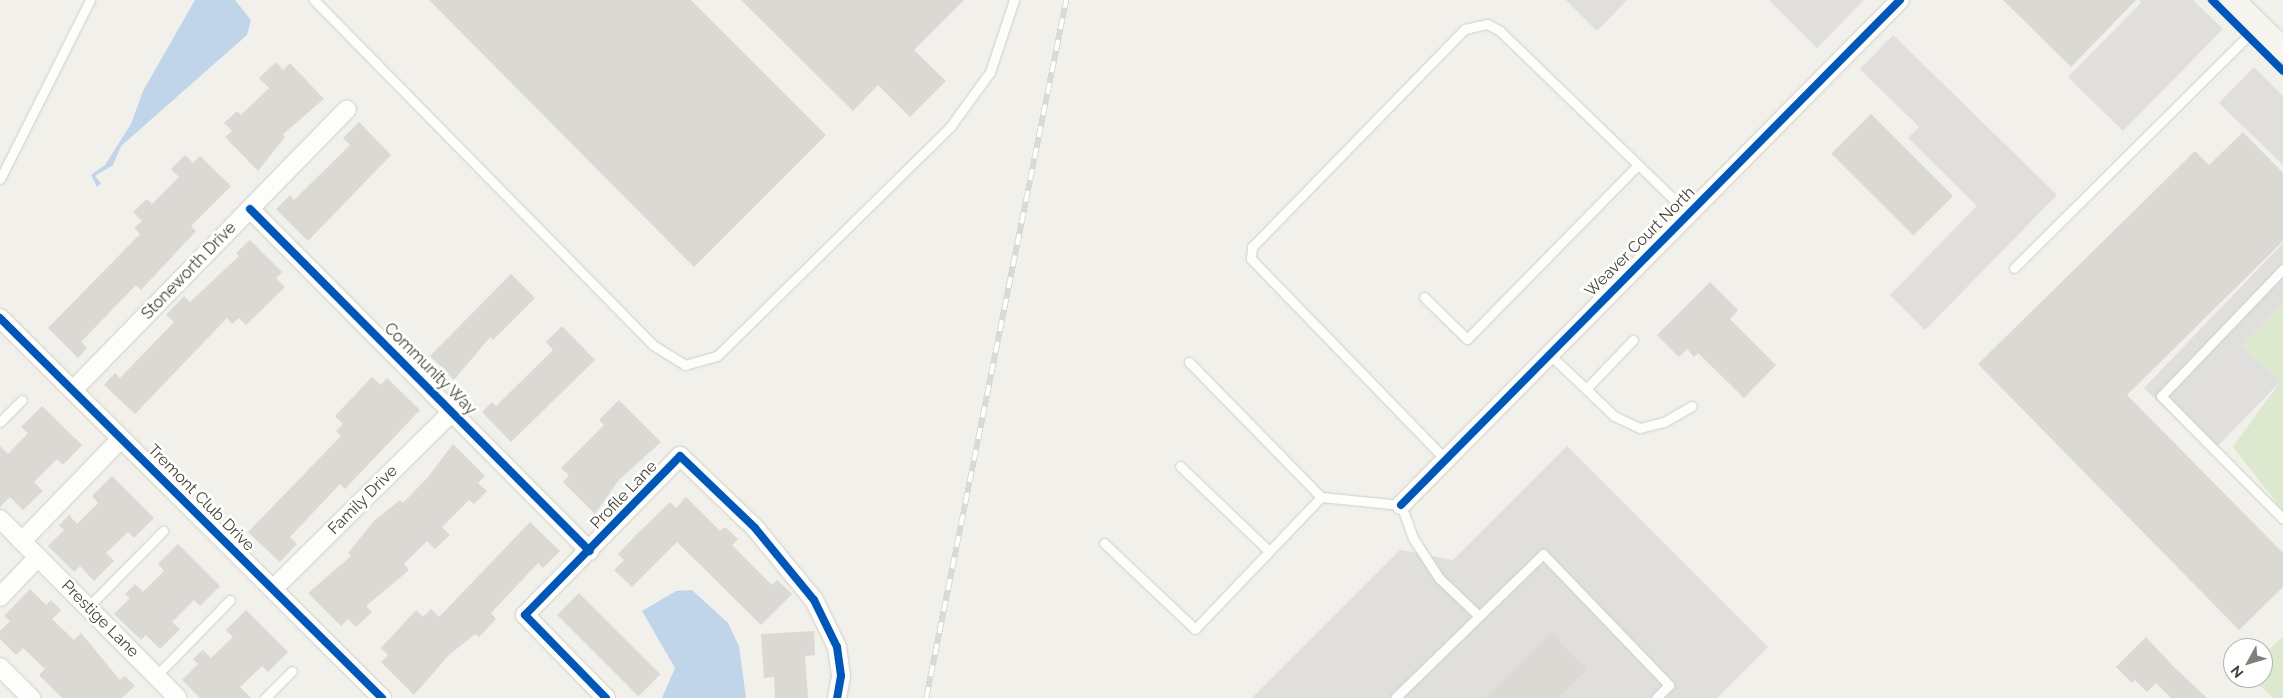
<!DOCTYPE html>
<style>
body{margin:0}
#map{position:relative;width:2283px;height:698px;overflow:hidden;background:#f1f0eb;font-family:Raleway,sans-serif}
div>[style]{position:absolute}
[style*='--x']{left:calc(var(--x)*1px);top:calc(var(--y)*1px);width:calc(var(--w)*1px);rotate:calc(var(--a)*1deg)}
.green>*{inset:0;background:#dce9ce}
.parking>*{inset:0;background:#e0dfdc}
.water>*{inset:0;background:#c1d5ea}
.building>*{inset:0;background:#dbd9d4;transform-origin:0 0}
.roads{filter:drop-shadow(0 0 1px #cfcec9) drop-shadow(0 0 1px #cfcec9)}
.lane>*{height:9px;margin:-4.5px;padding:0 4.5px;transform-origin:4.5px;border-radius:4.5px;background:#fdfdfc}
.street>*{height:18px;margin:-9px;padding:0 9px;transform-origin:9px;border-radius:9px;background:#fdfdfc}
.secondary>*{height:24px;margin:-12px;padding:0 12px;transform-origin:12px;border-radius:12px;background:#f6f5f0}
.rail>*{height:5.5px;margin-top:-2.75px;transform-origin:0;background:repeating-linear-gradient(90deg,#fff 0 11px,#d9d9d8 0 22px);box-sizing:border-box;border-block:1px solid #d9d9d8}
.cycleway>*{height:8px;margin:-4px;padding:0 4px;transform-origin:4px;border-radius:4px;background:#0057b8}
span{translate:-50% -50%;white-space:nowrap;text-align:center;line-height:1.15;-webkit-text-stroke:5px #fff;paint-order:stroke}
.street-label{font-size:16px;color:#464238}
.north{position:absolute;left:2223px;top:638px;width:50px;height:50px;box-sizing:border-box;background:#fff;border:1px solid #b5b3af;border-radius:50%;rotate:231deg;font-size:14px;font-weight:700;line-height:20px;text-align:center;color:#464238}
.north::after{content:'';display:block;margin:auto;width:18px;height:22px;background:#827f77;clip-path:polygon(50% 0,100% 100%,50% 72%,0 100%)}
</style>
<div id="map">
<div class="green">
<div style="clip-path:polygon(2283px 304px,2283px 511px,2233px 447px,2280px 382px,2242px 346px)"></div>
<div style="clip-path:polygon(2283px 636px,2283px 698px,2273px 698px,2252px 678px,2263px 678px,2263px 656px)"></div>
</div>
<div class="parking">
<div style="clip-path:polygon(1566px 0,1627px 0,1597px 31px)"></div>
<div style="clip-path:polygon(1769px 0,1864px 0,1817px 48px)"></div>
<div style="clip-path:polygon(2139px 0,2193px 0,2223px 29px,2123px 131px,2068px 77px,2141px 3px)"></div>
<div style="clip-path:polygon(1893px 35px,2057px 195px,1925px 330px,1890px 295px,1977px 206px,1908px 138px,1919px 127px,1860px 69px)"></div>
<div style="clip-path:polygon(2254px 67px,2283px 96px,2283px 165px,2219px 103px)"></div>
<div style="clip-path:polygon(2283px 243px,2283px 304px,2242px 346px,2280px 382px,2211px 453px,2144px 388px)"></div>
<div style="clip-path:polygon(1567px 446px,1768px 647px,1717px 698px,1252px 698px,1400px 550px,1453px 560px)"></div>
</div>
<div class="water">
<div style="clip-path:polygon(195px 0,235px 0,251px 20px,247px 35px,121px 146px,113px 165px,95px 176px,101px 183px,97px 187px,91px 175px,105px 165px,131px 124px,143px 91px)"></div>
<div style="clip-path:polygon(692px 590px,728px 623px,739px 646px,746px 698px,662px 698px,675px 668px,642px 611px,676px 591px)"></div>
</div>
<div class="building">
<div style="clip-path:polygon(429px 0,691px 0,826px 135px,694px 267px)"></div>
<div style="clip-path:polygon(741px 0,964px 0,914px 50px,946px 81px,910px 117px,878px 85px,853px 111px)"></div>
<div style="clip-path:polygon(2003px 0,2136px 0,2071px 67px)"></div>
<div style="clip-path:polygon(276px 62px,283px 70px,290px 63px,324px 99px,283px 134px,285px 137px,258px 171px,225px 137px,232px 131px,224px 123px,237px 111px,241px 115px,269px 88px,259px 78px)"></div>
<div style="left:1871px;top:114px;width:116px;height:56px;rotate:45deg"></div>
<div style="clip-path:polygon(359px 122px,391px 155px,308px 241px,276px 209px,290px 195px,294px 200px,350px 145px,343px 138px)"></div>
<div style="clip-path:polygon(2243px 132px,2283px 173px,2283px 241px,2127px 395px,2283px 553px,2283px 587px,2239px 630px,1978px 364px,2195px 151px,2209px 165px)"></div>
<div style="clip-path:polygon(185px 155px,193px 163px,200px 156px,231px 186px,191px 226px,196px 231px,141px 290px,136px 285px,81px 342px,87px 348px,78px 358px,48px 328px,140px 234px,134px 228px,142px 221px,133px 212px,147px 199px,152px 204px,179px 177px,171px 169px)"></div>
<div style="clip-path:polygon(250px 240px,282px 272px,276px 278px,285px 287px,246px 325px,239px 318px,232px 324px,227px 318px,135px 414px,104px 385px,115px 373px,120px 378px,174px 322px,166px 315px,184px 296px,190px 302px,239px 256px,236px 253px)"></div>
<div style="clip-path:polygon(511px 274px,535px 298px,493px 340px,490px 337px,454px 380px,430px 356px)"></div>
<div style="clip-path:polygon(1710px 282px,1738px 310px,1730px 319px,1776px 365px,1744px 398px,1698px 353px,1694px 357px,1687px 349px,1679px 357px,1657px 335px)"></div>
<div style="clip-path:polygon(562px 326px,595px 360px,511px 442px,482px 412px,492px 402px,496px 406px,553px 350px,546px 342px)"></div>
<div style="clip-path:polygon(372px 377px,381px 385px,387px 378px,420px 410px,345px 489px,340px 484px,290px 537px,297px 544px,280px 562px,248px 532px,341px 436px,336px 431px,343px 424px,335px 416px)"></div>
<div style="clip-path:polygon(619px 400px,661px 442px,619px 480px,595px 514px,563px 482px,569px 475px,561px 468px,604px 425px,599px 420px)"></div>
<div style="clip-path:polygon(42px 406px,82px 445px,63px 465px,57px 459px,34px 482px,43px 491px,23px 510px,10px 497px,0 507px,0 446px,8px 454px,28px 433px,21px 427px)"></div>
<div style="clip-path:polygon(453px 444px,485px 476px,478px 483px,487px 491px,474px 504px,469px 500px,442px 527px,450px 535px,435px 549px,427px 541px,404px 564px,409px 570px,366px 606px,372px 612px,356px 627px,348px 619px,341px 626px,308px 593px,351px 556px,348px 553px,374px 521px,400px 500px,403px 503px,428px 477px)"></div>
<div style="clip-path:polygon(112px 476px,154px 518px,134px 538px,128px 532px,106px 553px,114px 561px,94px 581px,80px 566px,74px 572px,48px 546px,64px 530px,59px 525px,69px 515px,77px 524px,98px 503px,92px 496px)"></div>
<div style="clip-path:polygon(686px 497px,720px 531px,725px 527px,738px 539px,732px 545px,772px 585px,777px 580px,792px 594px,761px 625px,677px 542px,632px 587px,614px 570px,624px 560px,618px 554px,635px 536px,670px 502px,676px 508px)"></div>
<div style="clip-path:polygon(530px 522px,560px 551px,543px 568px,538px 563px,491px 613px,496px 619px,479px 637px,475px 634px,449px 655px,414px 695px,381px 662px,388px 655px,381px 648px,416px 610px,423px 617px,431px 609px,439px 617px)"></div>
<div style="clip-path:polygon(178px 544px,220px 586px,200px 606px,194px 600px,172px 622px,180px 629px,160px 649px,146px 635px,141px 640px,114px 614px,130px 598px,125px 594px,135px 584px,143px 592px,164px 571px,158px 564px)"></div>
<div style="clip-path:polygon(30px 589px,46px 605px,51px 600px,61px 610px,52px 619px,74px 640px,81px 633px,120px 680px,125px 676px,135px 686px,122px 698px,62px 698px,39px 675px,45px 669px,23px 648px,16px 655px,0 639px,0 631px,10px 621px,4px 616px)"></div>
<div style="left:579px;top:593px;width:115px;height:31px;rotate:45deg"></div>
<div style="clip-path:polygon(246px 610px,288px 652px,268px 672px,262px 666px,240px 687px,251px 698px,200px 698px,182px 680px,198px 664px,193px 659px,203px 650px,211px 658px,233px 637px,226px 630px)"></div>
<div style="clip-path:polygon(814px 631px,815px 655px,805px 656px,808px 698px,775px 698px,774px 677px,764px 678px,761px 634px)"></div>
<div style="clip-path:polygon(1551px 632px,1587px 669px,1558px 698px,1485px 698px)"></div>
<div style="clip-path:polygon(2146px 637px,2173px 666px,2207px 698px,2171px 698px,2156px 683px,2147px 692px,2135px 680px,2132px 683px,2116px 667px)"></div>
</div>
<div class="roads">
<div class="lane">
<div style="--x:314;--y:0;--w:484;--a:45.5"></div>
<div style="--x:653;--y:345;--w:38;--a:32"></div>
<div style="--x:685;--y:365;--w:33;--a:-16"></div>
<div style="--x:717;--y:356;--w:327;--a:-44.5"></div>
<div style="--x:950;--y:127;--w:68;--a:-54"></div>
<div style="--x:990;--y:72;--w:76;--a:-71.6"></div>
<div style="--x:0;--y:179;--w:200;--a:-63.3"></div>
<div style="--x:2014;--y:268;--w:344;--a:-44.8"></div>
<div style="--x:2283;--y:269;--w:176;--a:133.8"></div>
<div style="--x:2161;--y:396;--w:173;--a:45.2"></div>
<div style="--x:1424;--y:297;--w:60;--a:44.3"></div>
<div style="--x:1467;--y:339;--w:244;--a:-45.5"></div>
<div style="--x:1549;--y:354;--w:51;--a:43.4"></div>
<div style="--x:1586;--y:389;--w:68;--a:-46.2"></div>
<div style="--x:1189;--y:362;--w:189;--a:45.6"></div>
<div style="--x:1321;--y:497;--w:80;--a:5.7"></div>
<div style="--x:1401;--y:505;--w:35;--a:70"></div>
<div style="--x:1413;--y:538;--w:48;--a:57"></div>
<div style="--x:1439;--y:578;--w:54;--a:43.5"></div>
<div style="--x:1586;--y:389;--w:39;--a:44"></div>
<div style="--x:1614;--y:416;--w:29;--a:25"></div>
<div style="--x:1640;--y:428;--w:25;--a:-14"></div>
<div style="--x:1664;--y:422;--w:32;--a:-30"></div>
<div style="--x:0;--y:422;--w:31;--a:-45"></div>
<div style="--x:1445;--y:459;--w:279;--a:-134.1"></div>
<div style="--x:1251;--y:259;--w:12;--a:-85"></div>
<div style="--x:1252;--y:247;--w:305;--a:-45.7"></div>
<div style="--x:1465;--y:29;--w:23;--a:-13"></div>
<div style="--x:1487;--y:24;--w:15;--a:28"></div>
<div style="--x:1500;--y:31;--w:262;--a:44.1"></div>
<div style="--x:1180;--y:466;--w:123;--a:43.7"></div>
<div style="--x:1104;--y:543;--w:125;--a:43.4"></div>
<div style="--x:1195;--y:629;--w:182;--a:-46.3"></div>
<div style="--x:88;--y:607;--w:107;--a:-45.4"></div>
<div style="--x:156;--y:676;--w:106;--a:-45.8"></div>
<div style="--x:265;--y:698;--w:38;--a:-45"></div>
<div style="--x:1395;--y:698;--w:206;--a:-44.2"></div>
<div style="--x:1543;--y:554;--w:182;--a:46.1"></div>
<div style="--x:1669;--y:685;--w:18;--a:135"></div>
</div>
<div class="street">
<div style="--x:250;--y:209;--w:482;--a:45.2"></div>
<div style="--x:0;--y:318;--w:539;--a:44.85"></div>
<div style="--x:73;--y:390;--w:392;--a:-45.7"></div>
<div style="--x:1401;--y:505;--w:710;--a:-45.34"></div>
<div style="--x:0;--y:519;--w:252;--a:45.2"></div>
<div style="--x:22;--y:541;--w:142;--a:-45.9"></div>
<div style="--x:273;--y:589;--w:253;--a:-44.7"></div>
<div style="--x:0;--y:597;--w:55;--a:-46.5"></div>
<div style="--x:0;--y:667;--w:44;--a:45"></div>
<div style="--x:606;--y:698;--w:116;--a:-134.3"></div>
<div style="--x:525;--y:615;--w:222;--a:-45.7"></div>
<div style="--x:680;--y:456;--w:104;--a:43.8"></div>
<div style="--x:755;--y:528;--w:93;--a:50.7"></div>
<div style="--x:814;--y:600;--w:52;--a:63.9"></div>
<div style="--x:837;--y:647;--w:29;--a:82"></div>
<div style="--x:841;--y:676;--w:22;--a:100"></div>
</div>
<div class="secondary">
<div style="--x:2232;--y:0;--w:71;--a:44.4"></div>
</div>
</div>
<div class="rail">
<div style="--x:926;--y:698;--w:712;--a:-78.66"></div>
</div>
<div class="cycleway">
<div style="--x:2212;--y:0;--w:100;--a:45"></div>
<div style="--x:250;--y:209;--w:482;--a:45.2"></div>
<div style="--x:0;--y:318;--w:539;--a:44.85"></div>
<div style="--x:1401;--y:505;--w:710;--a:-45.34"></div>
<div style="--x:606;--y:698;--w:116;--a:-134.3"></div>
<div style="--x:525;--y:615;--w:222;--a:-45.7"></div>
<div style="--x:680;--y:456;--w:104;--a:43.8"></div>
<div style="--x:755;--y:528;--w:93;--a:50.7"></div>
<div style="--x:814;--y:600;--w:52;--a:63.9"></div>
<div style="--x:837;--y:647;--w:29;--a:82"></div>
<div style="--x:841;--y:676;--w:22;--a:100"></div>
</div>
<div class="street-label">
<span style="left:1640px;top:242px;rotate:-45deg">Weaver Court North</span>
<span style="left:189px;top:271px;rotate:-46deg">Stoneworth Drive</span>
<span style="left:430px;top:369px;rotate:45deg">Community Way</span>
<span style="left:624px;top:495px;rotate:-46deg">Profile Lane</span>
<span style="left:201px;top:498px;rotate:45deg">Tremont Club Drive</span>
<span style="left:363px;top:500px;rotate:-45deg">Family Drive</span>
<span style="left:100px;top:619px;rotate:45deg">Prestige Lane</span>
</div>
<div class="north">N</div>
</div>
